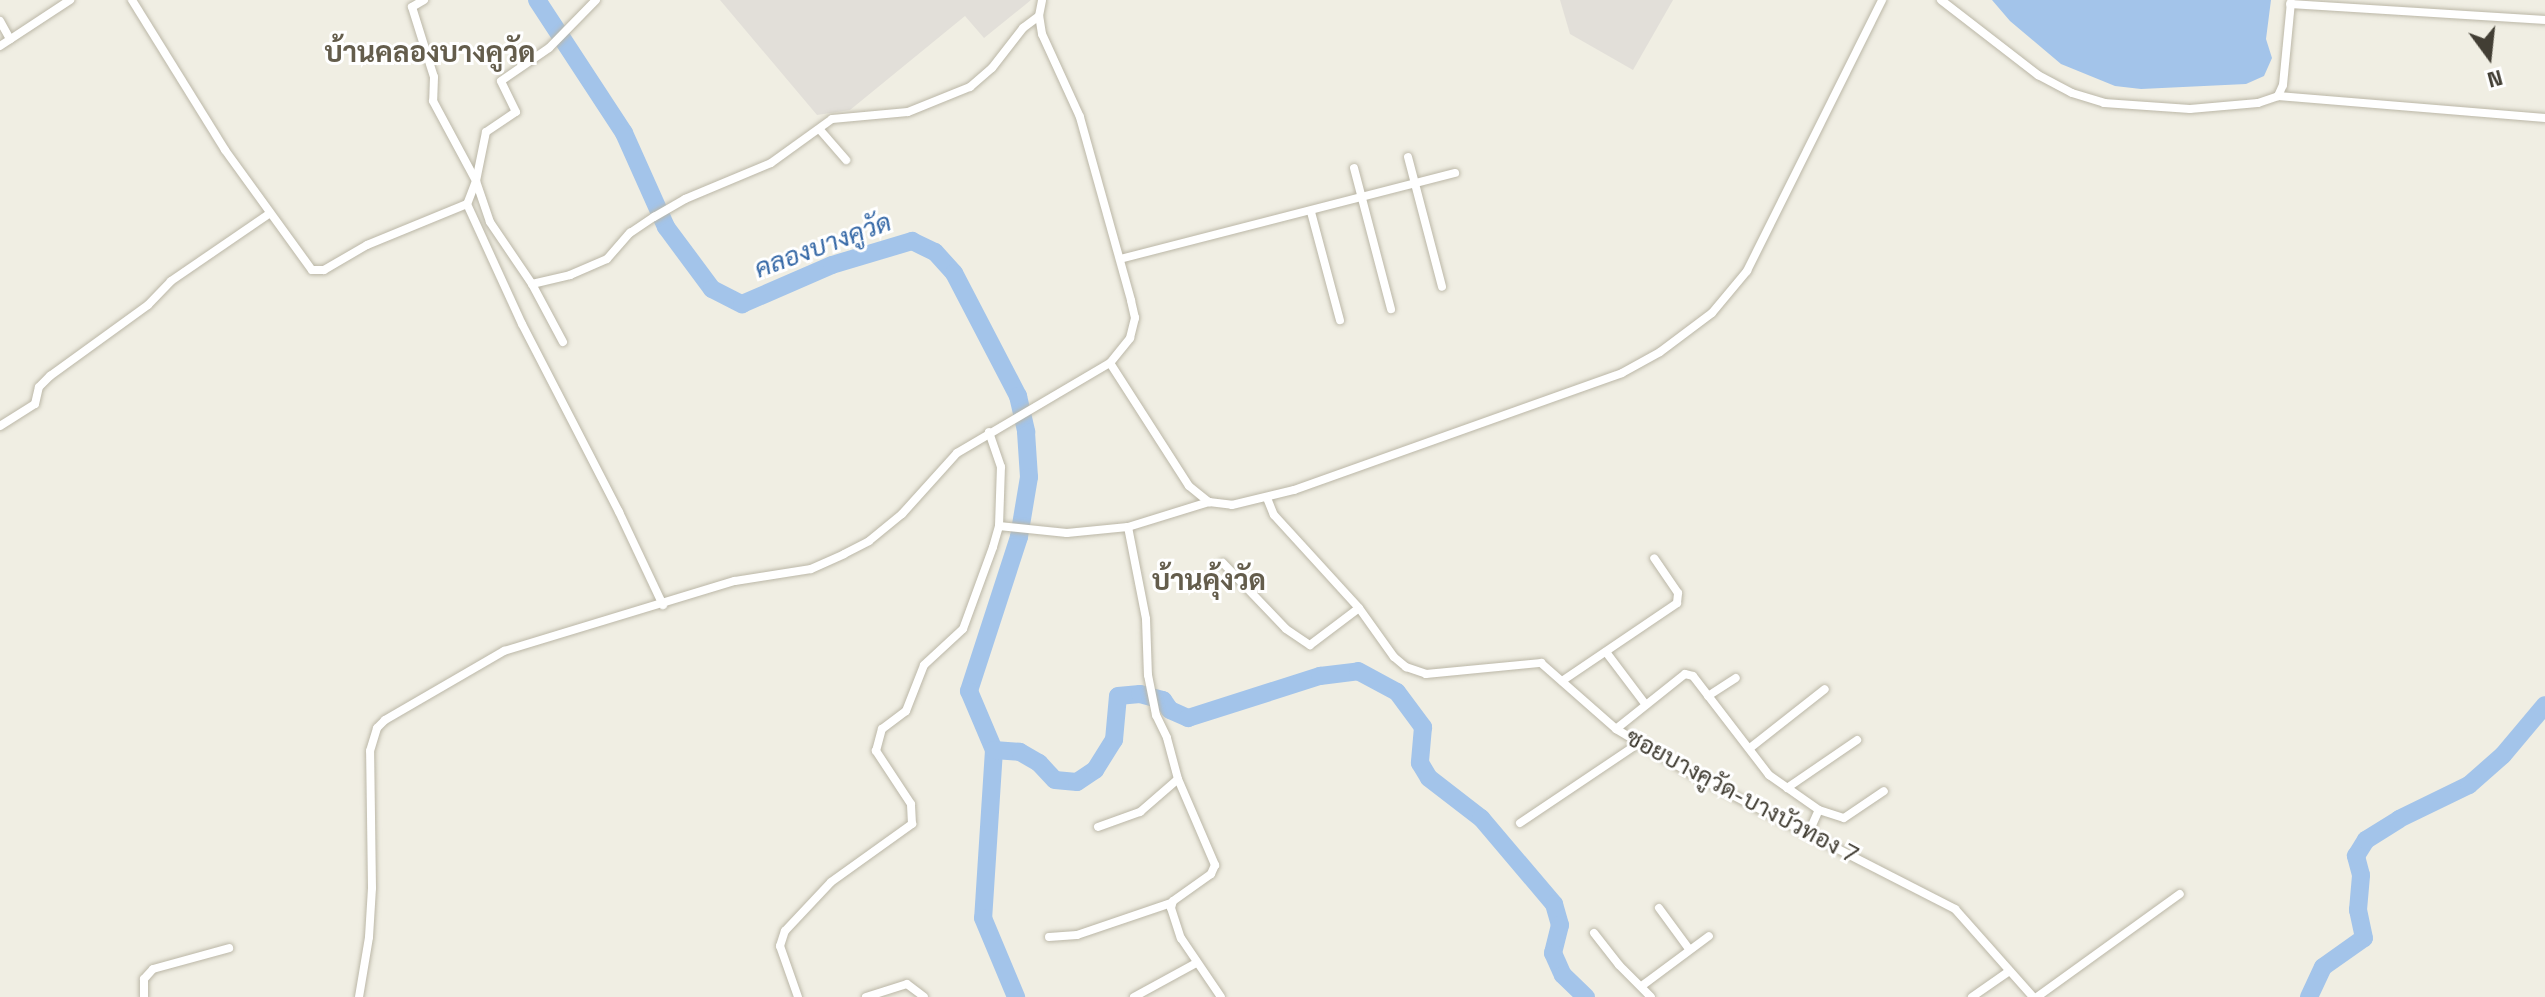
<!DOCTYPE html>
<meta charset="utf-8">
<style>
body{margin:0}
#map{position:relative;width:2545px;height:997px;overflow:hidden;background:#f0eee3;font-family:"Space Grotesk",Sarabun,sans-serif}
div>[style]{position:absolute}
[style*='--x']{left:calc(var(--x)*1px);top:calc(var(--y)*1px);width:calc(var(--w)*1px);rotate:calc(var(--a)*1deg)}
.industrial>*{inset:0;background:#e2dfd9}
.water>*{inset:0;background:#a3c4ea}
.river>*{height:18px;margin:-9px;padding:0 9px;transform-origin:9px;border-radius:9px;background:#a3c4ea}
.roads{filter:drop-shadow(0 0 2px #bbb7a7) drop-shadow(0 0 2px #bbb7a7)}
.minor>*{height:8px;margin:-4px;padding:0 4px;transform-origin:4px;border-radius:4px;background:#fff}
span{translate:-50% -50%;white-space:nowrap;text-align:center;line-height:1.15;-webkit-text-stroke:6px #fff;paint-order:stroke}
.street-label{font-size:24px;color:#423e34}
.water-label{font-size:26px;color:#3568a6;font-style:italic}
.quarter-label{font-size:28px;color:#645d4c;font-weight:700}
.north{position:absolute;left:2449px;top:16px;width:80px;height:80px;-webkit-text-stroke:6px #fff;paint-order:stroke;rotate:165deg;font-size:22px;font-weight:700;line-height:32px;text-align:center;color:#423e34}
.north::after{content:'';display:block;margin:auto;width:28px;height:36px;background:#423e34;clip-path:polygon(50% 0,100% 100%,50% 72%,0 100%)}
</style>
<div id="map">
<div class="industrial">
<div style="clip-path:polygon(720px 0,1031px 0,984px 38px,965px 16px,850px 110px,817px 115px)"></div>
<div style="clip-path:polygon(1560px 0,1673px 0,1633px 70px,1570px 34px)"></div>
</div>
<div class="water">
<div style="clip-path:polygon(1992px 0,2271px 0,2266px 39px,2272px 58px,2264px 76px,2246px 84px,2141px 89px,2115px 86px,2061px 64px,2010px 21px)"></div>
</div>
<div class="river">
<div style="--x:537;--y:0;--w:159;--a:56.8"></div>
<div style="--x:624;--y:133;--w:103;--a:65.9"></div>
<div style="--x:666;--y:227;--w:77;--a:53.4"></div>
<div style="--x:712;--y:289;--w:34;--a:27"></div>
<div style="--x:742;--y:304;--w:98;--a:-23.4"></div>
<div style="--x:832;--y:265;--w:84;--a:-16.7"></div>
<div style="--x:912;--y:241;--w:25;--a:26"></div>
<div style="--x:935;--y:252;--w:28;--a:48"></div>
<div style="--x:954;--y:273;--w:139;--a:62.5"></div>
<div style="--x:1018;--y:396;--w:37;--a:77"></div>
<div style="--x:1026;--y:432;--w:45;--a:86.2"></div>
<div style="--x:1029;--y:477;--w:61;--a:99.5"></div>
<div style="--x:1019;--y:537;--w:162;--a:108"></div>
<div style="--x:969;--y:691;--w:64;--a:67"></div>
<div style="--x:994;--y:750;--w:168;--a:93.7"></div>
<div style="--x:983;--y:918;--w:86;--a:67.3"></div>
<div style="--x:994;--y:750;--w:26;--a:4"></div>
<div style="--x:1020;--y:752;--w:22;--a:30"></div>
<div style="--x:1039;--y:763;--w:23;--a:47"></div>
<div style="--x:1055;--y:780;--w:22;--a:5"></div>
<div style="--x:1077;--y:782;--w:22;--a:-34"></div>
<div style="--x:1095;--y:770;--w:36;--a:-58"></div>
<div style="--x:1114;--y:740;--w:44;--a:-84.8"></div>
<div style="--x:1118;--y:696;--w:22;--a:-5"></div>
<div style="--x:1140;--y:694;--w:24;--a:15"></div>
<div style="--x:1163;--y:700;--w:12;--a:55"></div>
<div style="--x:1170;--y:710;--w:20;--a:24"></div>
<div style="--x:1188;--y:718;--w:139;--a:-17.7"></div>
<div style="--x:1320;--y:676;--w:38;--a:-7"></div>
<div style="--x:1358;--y:671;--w:44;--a:28.3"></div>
<div style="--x:1397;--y:692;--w:44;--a:53.4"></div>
<div style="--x:1423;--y:727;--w:36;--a:95"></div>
<div style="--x:1420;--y:763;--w:17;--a:59"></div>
<div style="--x:1429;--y:778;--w:66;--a:37.6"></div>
<div style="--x:1481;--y:818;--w:113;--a:49.7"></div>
<div style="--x:1554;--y:904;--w:22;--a:74"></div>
<div style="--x:1560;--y:925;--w:29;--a:104"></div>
<div style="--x:1553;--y:953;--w:24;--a:66"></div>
<div style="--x:1563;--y:975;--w:32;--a:44"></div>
<div style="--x:2309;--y:997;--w:33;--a:-65"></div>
<div style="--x:2323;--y:967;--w:50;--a:-35.3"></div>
<div style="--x:2364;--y:938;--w:29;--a:-102"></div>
<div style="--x:2358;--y:910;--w:35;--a:-85"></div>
<div style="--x:2361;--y:875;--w:20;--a:-105"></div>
<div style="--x:2356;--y:856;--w:19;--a:-58"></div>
<div style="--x:2366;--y:840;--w:39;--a:-32"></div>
<div style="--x:2399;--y:819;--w:78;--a:-25.9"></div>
<div style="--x:2469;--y:785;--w:45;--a:-41.4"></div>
<div style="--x:2503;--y:755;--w:65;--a:-50"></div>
</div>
<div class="roads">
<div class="minor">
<div style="--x:132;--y:0;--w:176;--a:58.2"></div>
<div style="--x:225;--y:150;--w:148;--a:54.1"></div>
<div style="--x:312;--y:270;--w:12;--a:0"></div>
<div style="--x:324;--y:270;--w:50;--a:-30.2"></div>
<div style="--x:367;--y:245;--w:108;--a:-22.3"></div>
<div style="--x:424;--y:0;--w:14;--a:150"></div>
<div style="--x:412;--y:7;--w:73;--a:72.6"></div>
<div style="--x:434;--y:77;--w:24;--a:92"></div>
<div style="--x:433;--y:101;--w:91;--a:61.7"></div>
<div style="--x:476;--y:181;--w:25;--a:111"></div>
<div style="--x:467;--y:204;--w:132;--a:65.4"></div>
<div style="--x:522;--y:324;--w:212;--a:62.7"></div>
<div style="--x:619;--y:512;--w:103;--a:64.7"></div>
<div style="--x:1941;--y:0;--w:123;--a:37.7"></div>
<div style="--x:2038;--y:75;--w:38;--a:28"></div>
<div style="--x:2072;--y:93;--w:34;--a:17"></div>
<div style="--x:2104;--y:103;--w:86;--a:4"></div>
<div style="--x:2190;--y:109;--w:68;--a:-5"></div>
<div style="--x:2258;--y:103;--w:21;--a:-19"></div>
<div style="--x:2278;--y:96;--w:268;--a:4.7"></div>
<div style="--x:2290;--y:4;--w:256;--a:3.6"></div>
<div style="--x:0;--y:21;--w:21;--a:61"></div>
<div style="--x:0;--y:46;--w:84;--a:-33.3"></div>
<div style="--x:2278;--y:96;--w:12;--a:-66"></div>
<div style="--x:2283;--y:85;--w:83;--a:-84.5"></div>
<div style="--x:820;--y:130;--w:40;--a:49"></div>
<div style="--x:1408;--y:157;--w:134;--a:75.3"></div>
<div style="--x:1354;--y:168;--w:146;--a:75.3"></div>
<div style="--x:1311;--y:212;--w:112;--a:75"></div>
<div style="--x:1120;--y:259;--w:346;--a:-14.4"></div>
<div style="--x:532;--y:284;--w:39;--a:-13"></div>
<div style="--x:570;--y:275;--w:40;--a:-23.4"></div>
<div style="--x:607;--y:259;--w:35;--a:-49"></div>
<div style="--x:630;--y:233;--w:29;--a:-34"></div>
<div style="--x:654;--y:217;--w:36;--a:-30"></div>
<div style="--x:685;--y:199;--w:93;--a:-22.7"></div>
<div style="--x:771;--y:163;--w:75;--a:-35.8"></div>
<div style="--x:832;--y:119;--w:76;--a:-5.3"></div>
<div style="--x:908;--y:112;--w:67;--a:-22"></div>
<div style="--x:970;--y:87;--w:29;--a:-41"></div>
<div style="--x:992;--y:68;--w:51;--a:-52.2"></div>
<div style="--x:1023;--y:28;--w:20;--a:-37"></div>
<div style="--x:563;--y:342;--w:66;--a:-118.1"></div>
<div style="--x:532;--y:284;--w:75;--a:-124.1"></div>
<div style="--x:490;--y:222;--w:43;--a:-108.9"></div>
<div style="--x:476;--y:181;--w:50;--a:-78.5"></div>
<div style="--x:486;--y:132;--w:36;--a:-34"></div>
<div style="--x:516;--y:112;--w:34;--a:-116"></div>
<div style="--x:501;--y:81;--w:58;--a:-34.5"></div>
<div style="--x:549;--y:48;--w:67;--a:-45.6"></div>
<div style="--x:1110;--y:363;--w:146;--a:57.3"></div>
<div style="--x:1189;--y:486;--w:26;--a:39"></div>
<div style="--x:1209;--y:502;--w:23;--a:7"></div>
<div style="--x:1232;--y:505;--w:64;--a:-13.6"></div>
<div style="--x:1294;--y:490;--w:348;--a:-19.6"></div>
<div style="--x:1622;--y:373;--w:43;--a:-28.9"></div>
<div style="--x:1660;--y:352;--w:65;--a:-36.9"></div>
<div style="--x:1712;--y:313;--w:55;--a:-50.2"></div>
<div style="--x:1747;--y:271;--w:303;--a:-63.5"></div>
<div style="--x:0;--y:426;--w:41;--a:-32.2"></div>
<div style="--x:35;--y:404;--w:17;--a:-77"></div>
<div style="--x:39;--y:387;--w:16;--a:-45"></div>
<div style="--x:50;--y:376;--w:121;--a:-35.9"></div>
<div style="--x:148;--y:305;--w:33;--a:-46"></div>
<div style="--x:171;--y:281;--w:119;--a:-34.4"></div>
<div style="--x:1267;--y:498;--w:18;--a:68"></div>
<div style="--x:1274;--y:515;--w:126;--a:47.6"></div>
<div style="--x:1359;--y:608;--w:60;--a:54.5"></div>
<div style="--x:1394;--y:657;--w:16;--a:40"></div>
<div style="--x:1406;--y:667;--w:21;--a:19"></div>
<div style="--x:1426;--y:674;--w:116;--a:-5.5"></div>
<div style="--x:1541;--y:663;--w:100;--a:41.3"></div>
<div style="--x:1616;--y:729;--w:94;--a:30.7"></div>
<div style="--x:1697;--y:777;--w:290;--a:27.1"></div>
<div style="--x:1955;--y:909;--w:118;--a:48.4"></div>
<div style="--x:999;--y:526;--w:68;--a:5.9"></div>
<div style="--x:1067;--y:533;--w:61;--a:-5.6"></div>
<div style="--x:1128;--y:527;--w:85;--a:-17.2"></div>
<div style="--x:1128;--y:527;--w:94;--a:78.9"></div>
<div style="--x:1146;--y:619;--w:56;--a:88"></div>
<div style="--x:1148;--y:675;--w:41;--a:78.7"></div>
<div style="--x:1156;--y:715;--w:25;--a:64"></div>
<div style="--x:1167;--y:738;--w:42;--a:75"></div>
<div style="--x:1178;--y:779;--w:94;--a:66.7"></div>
<div style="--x:1215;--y:865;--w:10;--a:114"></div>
<div style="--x:1211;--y:874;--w:47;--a:144.6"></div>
<div style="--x:1173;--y:901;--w:7;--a:106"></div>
<div style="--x:1171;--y:908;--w:32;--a:72"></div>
<div style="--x:1181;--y:938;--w:71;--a:55.9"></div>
<div style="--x:1223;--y:563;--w:91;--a:46.3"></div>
<div style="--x:1286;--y:629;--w:29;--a:34"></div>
<div style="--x:1310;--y:645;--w:61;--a:-37.1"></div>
<div style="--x:1606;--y:652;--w:66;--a:53"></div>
<div style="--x:1562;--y:681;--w:139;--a:-34.1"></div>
<div style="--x:1677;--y:603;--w:10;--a:-84"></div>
<div style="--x:1678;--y:593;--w:42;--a:-124.4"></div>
<div style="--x:1708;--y:696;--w:33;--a:-33"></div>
<div style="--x:1616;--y:729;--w:88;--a:-38.6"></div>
<div style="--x:1685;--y:674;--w:8;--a:14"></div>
<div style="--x:1693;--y:676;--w:125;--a:52.5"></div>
<div style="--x:1769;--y:775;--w:61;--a:35"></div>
<div style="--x:1819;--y:810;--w:26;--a:18"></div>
<div style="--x:1844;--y:818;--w:48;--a:-34"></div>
<div style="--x:1750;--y:748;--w:95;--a:-38.2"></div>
<div style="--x:1787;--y:788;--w:85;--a:-34.4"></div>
<div style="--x:1520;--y:823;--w:143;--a:-33.9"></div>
<div style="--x:1098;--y:827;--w:45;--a:-19.7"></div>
<div style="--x:1140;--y:812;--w:50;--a:-41"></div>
<div style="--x:1809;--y:832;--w:24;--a:-66"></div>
<div style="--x:1659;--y:908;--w:51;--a:53.8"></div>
<div style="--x:1594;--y:933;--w:41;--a:52"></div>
<div style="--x:1619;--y:965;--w:45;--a:45"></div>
<div style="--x:1049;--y:937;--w:28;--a:-4"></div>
<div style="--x:1077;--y:935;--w:99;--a:-18.8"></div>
<div style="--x:1643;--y:985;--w:82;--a:-36.6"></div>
<div style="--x:144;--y:997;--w:18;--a:-90"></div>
<div style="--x:144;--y:979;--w:13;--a:-48"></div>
<div style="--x:153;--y:969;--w:79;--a:-15.4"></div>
<div style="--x:359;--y:997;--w:61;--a:-80.5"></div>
<div style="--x:369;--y:937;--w:49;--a:-86.5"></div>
<div style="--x:372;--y:888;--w:137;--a:-90.8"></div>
<div style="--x:370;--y:751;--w:24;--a:-73"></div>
<div style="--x:377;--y:728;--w:11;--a:-45"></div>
<div style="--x:385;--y:720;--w:138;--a:-30.1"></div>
<div style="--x:504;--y:651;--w:241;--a:-16.9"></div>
<div style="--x:735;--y:581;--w:77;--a:-9"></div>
<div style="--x:811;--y:569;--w:36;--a:-24"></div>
<div style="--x:844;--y:554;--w:28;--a:-27"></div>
<div style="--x:869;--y:541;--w:43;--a:-39.3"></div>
<div style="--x:902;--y:514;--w:82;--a:-48"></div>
<div style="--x:957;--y:453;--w:178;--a:-30.5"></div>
<div style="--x:1110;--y:363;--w:32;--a:-51"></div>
<div style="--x:1130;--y:338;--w:21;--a:-76"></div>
<div style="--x:1135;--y:318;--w:18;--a:-103"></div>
<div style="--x:1131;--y:300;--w:190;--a:-105.6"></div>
<div style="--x:1080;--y:117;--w:91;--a:-114.6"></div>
<div style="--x:1042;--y:34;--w:18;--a:-99"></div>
<div style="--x:1039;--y:16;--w:16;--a:-79"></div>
<div style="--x:798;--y:997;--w:54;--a:-109.4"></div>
<div style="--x:780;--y:946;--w:16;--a:-72"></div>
<div style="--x:785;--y:931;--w:67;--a:-46.8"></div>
<div style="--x:831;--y:882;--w:100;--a:-35.6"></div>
<div style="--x:912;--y:824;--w:20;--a:-93"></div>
<div style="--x:911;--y:804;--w:64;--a:-123.4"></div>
<div style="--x:876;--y:751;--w:23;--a:-75"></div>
<div style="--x:882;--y:729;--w:30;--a:-37"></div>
<div style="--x:906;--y:711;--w:49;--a:-68.6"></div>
<div style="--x:924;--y:665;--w:53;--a:-42.7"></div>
<div style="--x:963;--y:629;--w:87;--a:-69.9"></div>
<div style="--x:993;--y:547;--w:22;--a:-74"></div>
<div style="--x:999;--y:526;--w:59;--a:-88.1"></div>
<div style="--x:1001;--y:467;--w:37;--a:-109"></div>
<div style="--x:866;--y:997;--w:43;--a:-17.6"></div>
<div style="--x:907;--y:984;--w:21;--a:37"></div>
<div style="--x:1134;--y:997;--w:71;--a:-28.7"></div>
<div style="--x:1972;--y:997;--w:44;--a:-34.8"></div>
<div style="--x:2037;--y:997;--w:176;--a:-35.8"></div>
</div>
</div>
<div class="street-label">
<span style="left:1742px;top:796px;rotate:28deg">ซอยบางคูวัด-บางบัวทอง 7</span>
</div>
<div class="water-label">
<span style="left:823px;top:246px;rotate:-20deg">คลองบางคูวัด</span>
</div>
<div class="quarter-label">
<span style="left:430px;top:52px">บ้านคลองบางคูวัด</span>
<span style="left:1209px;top:580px">บ้านคุ้งวัด</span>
</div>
<div class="north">N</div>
</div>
